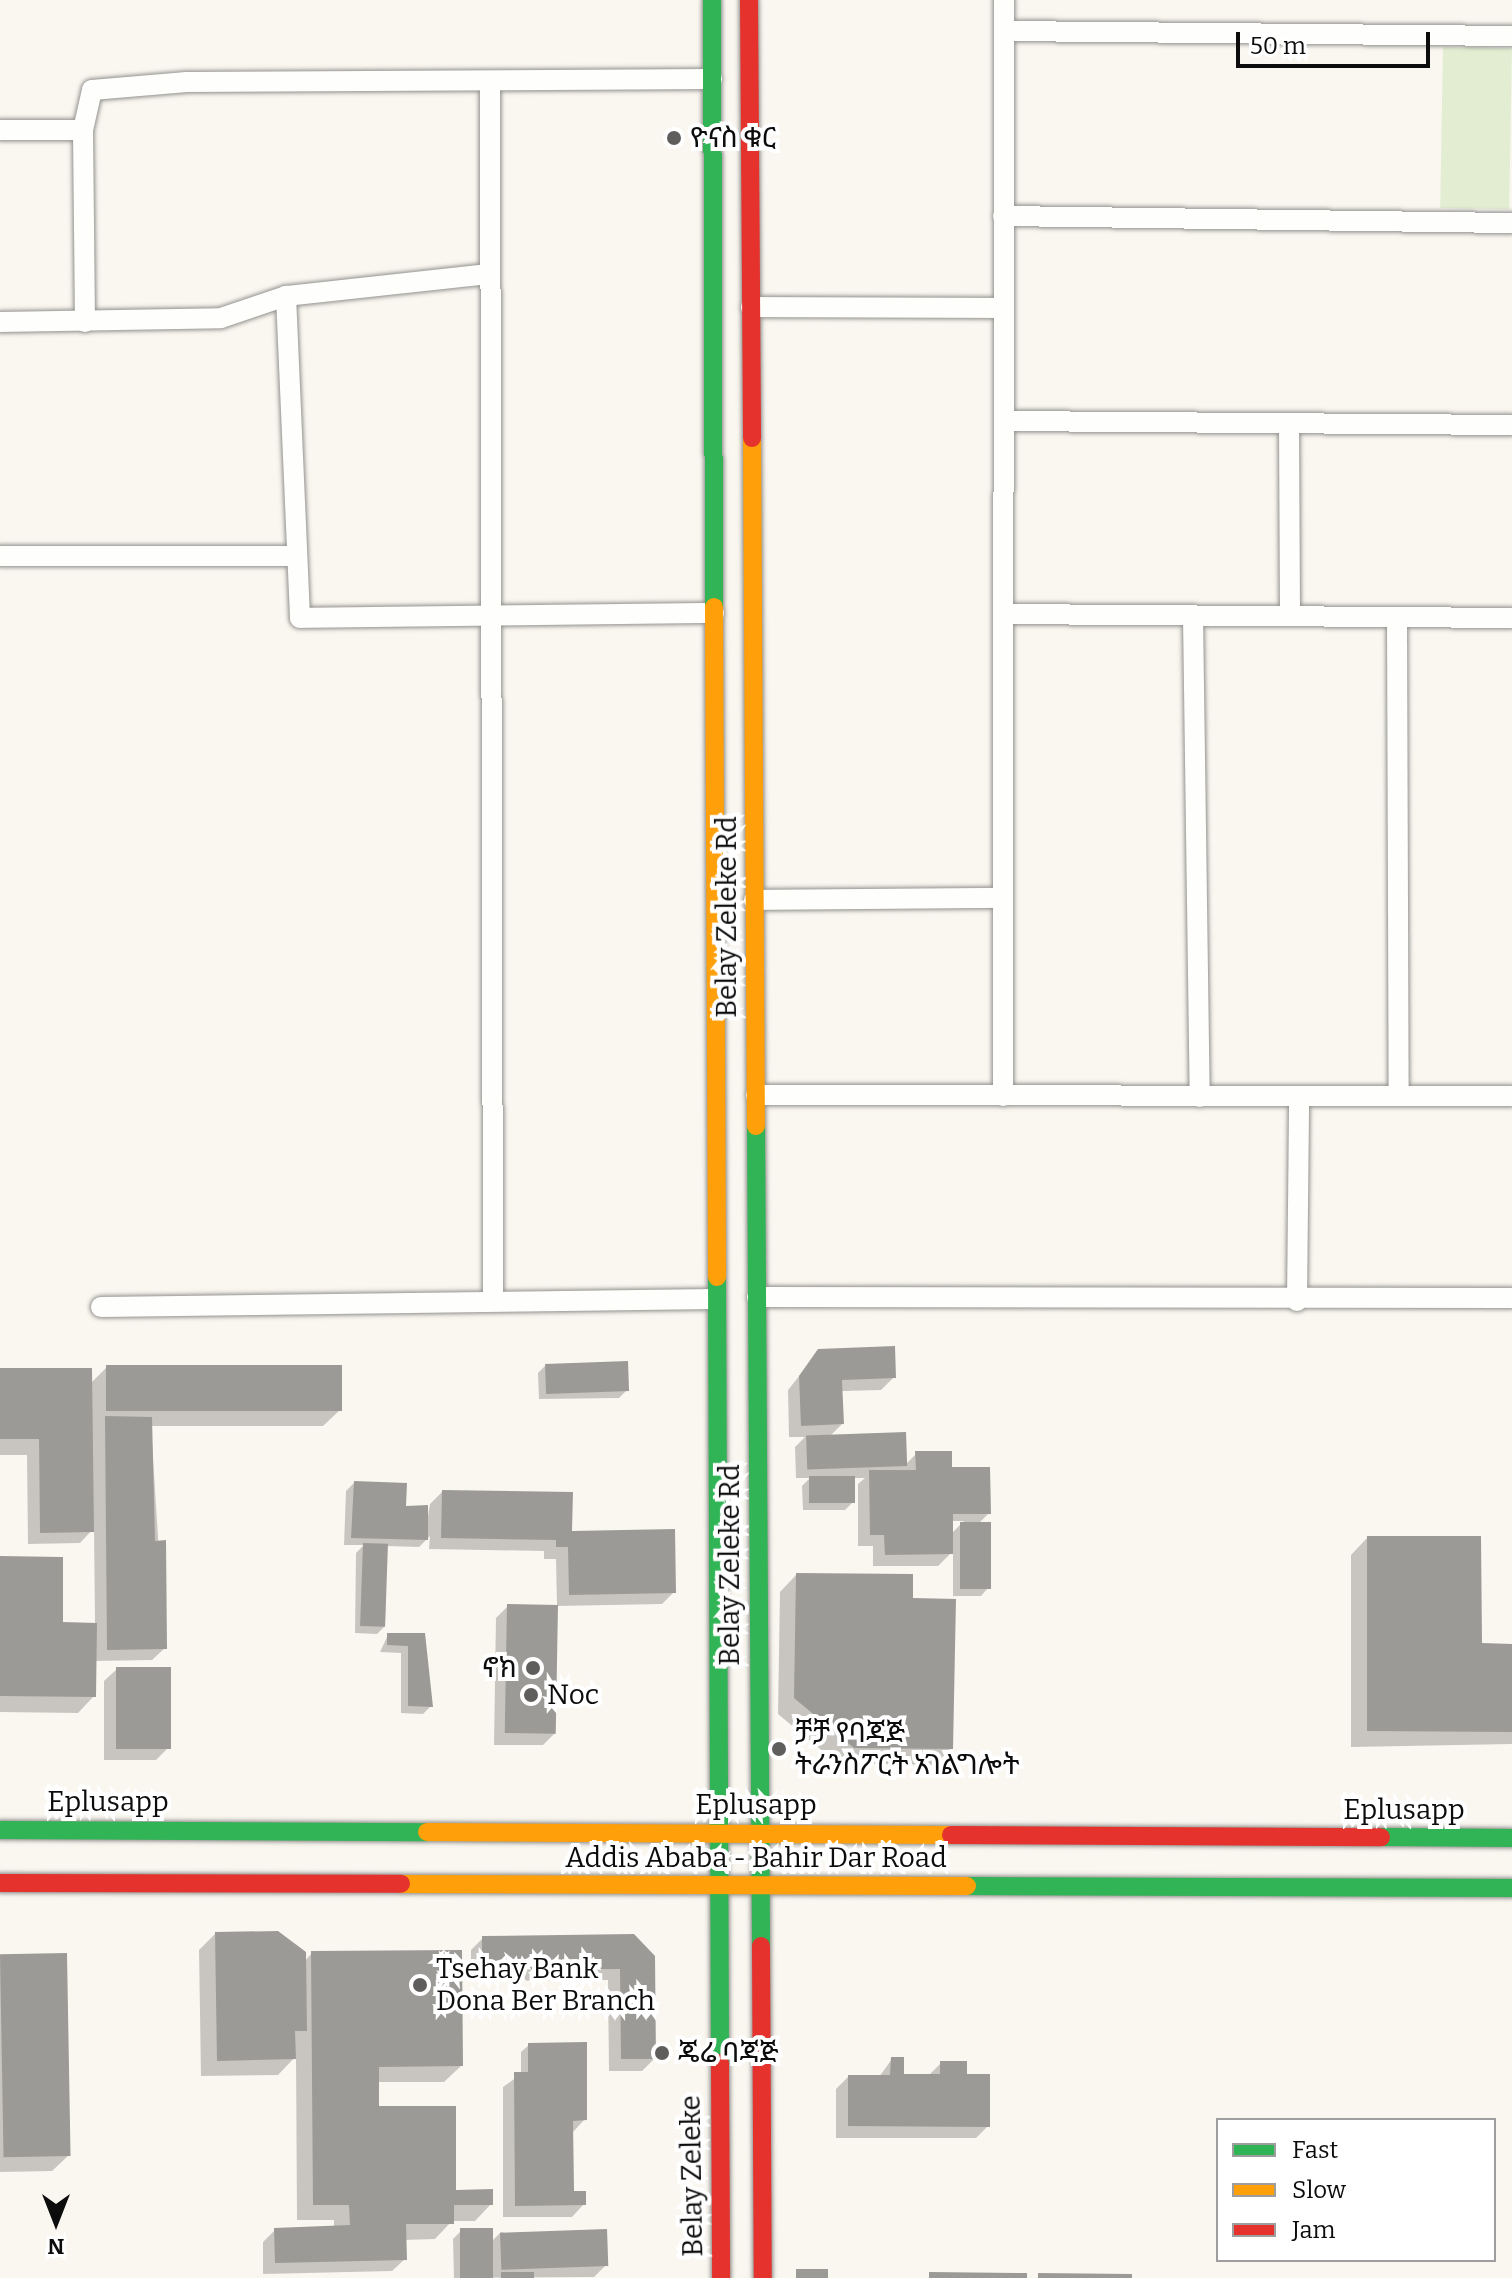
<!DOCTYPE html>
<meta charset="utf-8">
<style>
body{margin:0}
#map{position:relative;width:1512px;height:2278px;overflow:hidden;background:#faf7f0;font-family:Bitter,"Noto Sans Ethiopic",serif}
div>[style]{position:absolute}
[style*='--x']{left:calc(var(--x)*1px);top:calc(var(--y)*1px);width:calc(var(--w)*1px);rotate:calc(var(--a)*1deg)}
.green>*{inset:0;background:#e3edd2;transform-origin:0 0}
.shadow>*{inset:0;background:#0003}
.building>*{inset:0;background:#9c9a96;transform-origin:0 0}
.roads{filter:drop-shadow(0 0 2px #93928f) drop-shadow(0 0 2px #93928f)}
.street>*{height:20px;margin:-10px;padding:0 10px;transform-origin:10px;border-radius:10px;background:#fefefd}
.fast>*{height:18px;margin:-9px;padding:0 9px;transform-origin:9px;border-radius:9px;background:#30b455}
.slow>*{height:18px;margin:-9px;padding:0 9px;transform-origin:9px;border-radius:9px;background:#ff9f0a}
.jam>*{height:18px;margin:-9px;padding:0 9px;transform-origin:9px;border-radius:9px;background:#e5322d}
.dots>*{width:22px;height:22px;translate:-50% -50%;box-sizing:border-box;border:4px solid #fff;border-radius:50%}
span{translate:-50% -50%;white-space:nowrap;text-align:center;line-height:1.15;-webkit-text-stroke:8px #fff;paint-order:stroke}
.poi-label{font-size:28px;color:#0c0c0c}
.left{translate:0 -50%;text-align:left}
.right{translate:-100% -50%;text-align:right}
.street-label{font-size:28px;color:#0c0c0c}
.legend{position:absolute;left:1216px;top:2118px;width:280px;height:144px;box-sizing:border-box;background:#fff;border:2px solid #9e9e9e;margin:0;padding:10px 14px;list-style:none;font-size:24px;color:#0c0c0c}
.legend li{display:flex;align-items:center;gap:16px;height:40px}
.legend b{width:40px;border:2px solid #9e9e9e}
.north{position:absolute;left:16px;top:2182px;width:80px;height:80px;-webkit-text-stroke:6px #fff;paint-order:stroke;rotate:180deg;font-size:22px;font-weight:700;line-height:32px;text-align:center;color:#0c0c0c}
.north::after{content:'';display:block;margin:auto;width:28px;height:36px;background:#0c0c0c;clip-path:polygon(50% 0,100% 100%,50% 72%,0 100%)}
.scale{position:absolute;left:1236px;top:32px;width:194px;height:36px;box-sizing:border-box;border:4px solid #0c0c0c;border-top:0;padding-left:10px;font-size:24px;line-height:28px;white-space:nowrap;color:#0c0c0c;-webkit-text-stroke:6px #fff;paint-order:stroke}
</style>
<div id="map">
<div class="green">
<div style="left:1443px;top:47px;width:69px;height:161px;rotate:1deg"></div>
</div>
<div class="shadow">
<div style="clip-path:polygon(evenodd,819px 1351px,894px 1377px,881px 1390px,841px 1391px,842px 1424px,831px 1435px,905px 1465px,916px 1454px,950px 1472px,989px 1513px,978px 1524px,988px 1588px,981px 1596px,953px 1596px,953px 1551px,938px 1566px,873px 1566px,873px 1546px,858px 1546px,858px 1484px,865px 1478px,853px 1478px,853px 1502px,845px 1510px,803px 1510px,802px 1486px,810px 1478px,796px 1478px,795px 1447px,805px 1437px,789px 1437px,788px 1390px,819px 1351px,950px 1521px,964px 1521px,950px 1535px,950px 1521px)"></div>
<div style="clip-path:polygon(546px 1365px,627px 1390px,619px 1398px,539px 1399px,538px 1373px)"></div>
<div style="clip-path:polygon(107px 1367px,340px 1410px,323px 1426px,151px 1426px,165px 1648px,152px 1660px,95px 1661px,94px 1696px,78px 1713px,0 1712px,0 1558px,61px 1624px,95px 1625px,94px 1528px,80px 1543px,28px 1544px,27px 1455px,0 1455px,0 1370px,90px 1384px)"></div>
<div style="clip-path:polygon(354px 1483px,404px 1508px,426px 1528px,430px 1504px,442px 1492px,570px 1533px,674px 1592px,662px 1604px,557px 1606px,556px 1559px,544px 1559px,544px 1551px,429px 1549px,430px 1536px,419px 1547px,386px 1546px,385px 1626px,377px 1634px,355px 1633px,356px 1553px,364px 1545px,344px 1545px,346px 1491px)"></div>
<div style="clip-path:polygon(1367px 1538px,1478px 1649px,1512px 1646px,1512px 1744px,1351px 1747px,1351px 1555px)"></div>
<div style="clip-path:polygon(796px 1575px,911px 1600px,951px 1748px,935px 1765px,837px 1763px,778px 1714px,780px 1592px)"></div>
<div style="clip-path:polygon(508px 1606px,555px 1733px,543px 1745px,494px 1745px,496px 1618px)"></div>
<div style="clip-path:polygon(388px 1635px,423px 1635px,431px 1706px,423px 1714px,401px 1713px,401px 1653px,380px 1652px)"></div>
<div style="clip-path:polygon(117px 1669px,168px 1748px,156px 1760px,104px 1760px,104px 1681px)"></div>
<div style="clip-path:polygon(215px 1934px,304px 1962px,312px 1953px,461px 2066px,444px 2082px,377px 2082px,377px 2108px,454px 2192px,491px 2204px,475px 2221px,452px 2221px,435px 2239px,404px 2240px,405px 2259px,392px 2271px,263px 2274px,263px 2242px,275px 2230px,334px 2228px,334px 2220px,297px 2220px,296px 2056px,278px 2075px,201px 2076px,199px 1950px)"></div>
<div style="clip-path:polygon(633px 1936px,654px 2059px,642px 2071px,609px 2071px,608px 1980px,471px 1981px,471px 1950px,483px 1938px)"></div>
<div style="clip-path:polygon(0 1957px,69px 2155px,52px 2171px,0 2172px)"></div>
<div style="clip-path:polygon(529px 2045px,585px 2119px,573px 2132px,572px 2193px,584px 2204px,572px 2217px,503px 2217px,503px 2087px,521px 2074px,521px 2052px)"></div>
<div style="clip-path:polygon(892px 2059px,902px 2076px,928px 2076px,941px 2063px,965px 2076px,988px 2126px,976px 2138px,836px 2138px,836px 2089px,848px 2077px,879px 2077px)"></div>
<div style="clip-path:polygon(461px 2231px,491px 2242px,501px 2232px,606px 2265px,594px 2277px,454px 2278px,453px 2239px)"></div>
</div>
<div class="building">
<div style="clip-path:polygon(895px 1346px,896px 1378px,842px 1380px,844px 1424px,801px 1426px,799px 1376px,818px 1349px)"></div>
<div style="left:628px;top:1361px;width:30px;height:83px;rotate:88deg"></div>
<div style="left:106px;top:1365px;width:236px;height:46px"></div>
<div style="clip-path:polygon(0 1368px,92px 1368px,94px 1532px,40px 1533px,39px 1439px,0 1439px)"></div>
<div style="clip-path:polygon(105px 1416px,152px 1417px,155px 1541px,166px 1540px,167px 1649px,107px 1650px)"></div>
<div style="left:906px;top:1432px;width:34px;height:100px;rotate:88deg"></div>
<div style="clip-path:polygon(915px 1451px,952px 1451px,952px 1467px,990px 1467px,991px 1514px,953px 1514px,953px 1554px,885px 1555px,884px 1535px,870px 1535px,869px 1470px,916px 1470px)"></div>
<div style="left:855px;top:1476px;width:27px;height:46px;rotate:90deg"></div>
<div style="clip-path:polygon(354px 1481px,407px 1483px,406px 1506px,428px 1505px,428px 1540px,351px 1538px)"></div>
<div style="clip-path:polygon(442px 1490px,573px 1492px,572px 1531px,675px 1529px,676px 1593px,569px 1595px,568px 1547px,556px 1547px,556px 1540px,441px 1538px)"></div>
<div style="left:960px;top:1522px;width:31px;height:67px"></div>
<div style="clip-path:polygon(1367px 1536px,1481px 1536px,1482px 1643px,1512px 1644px,1512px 1732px,1367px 1731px)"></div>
<div style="left:363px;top:1543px;width:25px;height:83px;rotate:2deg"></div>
<div style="clip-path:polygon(0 1556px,63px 1557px,63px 1622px,97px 1623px,96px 1697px,0 1696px)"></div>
<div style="clip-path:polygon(796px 1573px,913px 1574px,913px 1598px,956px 1599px,953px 1749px,854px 1748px,794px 1698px)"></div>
<div style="left:507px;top:1604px;width:51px;height:129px;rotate:1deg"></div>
<div style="clip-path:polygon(387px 1633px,425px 1633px,433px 1707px,408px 1706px,408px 1646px,387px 1645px)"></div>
<div style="left:116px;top:1667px;width:55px;height:82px"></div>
<div style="clip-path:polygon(278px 1931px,306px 1952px,307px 2031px,295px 2031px,296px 2059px,217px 2061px,215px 1932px)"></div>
<div style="clip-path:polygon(634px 1934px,655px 1956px,656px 2059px,621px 2059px,620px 1969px,482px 1970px,482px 1936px)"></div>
<div style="clip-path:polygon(462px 1950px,463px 2066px,379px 2067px,379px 2106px,456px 2106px,456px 2190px,493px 2189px,493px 2205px,454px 2205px,454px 2224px,406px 2224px,407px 2260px,275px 2263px,274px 2228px,350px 2225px,349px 2205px,313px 2205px,311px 1951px)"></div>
<div style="left:67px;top:1953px;width:203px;height:67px;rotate:89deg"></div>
<div style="clip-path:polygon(587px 2042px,587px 2120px,573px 2121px,574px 2191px,586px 2191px,586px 2205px,515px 2206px,514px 2072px,528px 2072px,528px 2043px)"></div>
<div style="clip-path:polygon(891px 2057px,904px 2057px,904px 2074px,940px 2074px,940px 2061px,967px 2061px,967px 2074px,990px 2074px,990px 2127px,848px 2126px,848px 2075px,890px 2075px)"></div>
<div style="left:493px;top:2228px;width:50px;height:33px;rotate:90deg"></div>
<div style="left:607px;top:2229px;width:37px;height:107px;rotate:88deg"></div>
<div style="left:796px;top:2269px;width:32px;height:9px"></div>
<div style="left:501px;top:2272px;width:33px;height:6px"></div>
<div style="clip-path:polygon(929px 2272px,1027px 2273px,1027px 2278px,929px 2278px)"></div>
<div style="clip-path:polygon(1038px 2273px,1132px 2274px,1132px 2278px,1038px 2278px)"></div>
</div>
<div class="roads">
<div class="street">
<div style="--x:1004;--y:31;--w:508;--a:0.56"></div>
<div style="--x:490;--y:81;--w:1219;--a:89.86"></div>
<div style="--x:0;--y:130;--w:83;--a:0"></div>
<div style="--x:1003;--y:216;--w:509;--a:0.79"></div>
<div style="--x:286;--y:296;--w:322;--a:87.5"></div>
<div style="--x:300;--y:618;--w:414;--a:-0.7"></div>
<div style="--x:751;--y:307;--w:251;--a:0.2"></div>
<div style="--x:0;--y:322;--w:221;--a:-1"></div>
<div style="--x:221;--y:318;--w:69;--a:-18.7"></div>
<div style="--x:286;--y:296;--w:203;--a:-6.2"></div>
<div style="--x:85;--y:322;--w:192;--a:-90.6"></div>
<div style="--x:83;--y:130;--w:41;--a:-77.3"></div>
<div style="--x:92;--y:90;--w:95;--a:-4.8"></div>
<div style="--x:187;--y:82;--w:525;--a:-0.33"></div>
<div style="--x:1004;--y:421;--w:508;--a:0.45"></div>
<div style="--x:1289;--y:423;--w:192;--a:89.7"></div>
<div style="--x:0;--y:556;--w:296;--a:0"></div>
<div style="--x:1004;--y:614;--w:508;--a:0.45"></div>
<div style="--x:1193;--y:615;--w:482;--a:89.2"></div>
<div style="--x:1397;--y:617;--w:479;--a:89.8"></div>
<div style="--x:754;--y:900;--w:248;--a:-0.5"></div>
<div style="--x:756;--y:1095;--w:756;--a:0.08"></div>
<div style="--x:1003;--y:1096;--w:1096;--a:-89.95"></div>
<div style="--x:757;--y:1297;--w:755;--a:0.08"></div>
<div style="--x:1297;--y:1301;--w:204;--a:-89.4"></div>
<div style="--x:101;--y:1307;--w:614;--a:-0.75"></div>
</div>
<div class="fast">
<div style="--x:712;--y:0;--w:607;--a:89.81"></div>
<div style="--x:756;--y:1126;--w:820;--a:89.65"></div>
<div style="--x:717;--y:1277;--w:786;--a:89.78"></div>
<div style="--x:0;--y:1830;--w:427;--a:0.3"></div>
<div style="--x:1381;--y:1837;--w:131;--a:0.4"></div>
<div style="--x:967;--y:1886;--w:545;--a:0.21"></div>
</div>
<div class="slow">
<div style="--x:752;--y:438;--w:688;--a:89.67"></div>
<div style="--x:714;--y:607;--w:670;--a:89.74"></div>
<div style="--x:427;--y:1832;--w:524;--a:0.33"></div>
<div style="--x:401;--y:1884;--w:566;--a:0.2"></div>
</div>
<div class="jam">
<div style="--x:749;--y:0;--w:438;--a:89.6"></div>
<div style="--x:951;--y:1835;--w:430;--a:0.3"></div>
<div style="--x:0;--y:1883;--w:401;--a:0.1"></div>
<div style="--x:761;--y:1946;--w:332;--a:89.7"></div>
<div style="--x:720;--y:2063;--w:215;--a:89.7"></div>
</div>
</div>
<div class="dots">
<div style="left:674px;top:138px;background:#5f5e5c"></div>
<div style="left:533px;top:1668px;background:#5f5e5c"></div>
<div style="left:531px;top:1695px;background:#5f5e5c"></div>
<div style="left:779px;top:1749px;background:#5f5e5c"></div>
<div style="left:420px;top:1985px;background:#5f5e5c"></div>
<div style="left:662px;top:2053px;background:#5f5e5c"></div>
</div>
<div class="poi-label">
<span class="left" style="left:690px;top:138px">ዮናስ ቁር</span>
<span class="right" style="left:517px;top:1668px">ኖክ</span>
<span class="left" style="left:547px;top:1695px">Noc</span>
<span class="left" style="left:795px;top:1749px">ቻቻ የባጃጅ<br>ትራንስፖርት አገልግሎት</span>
<span class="left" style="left:436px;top:1985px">Tsehay Bank<br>Dona Ber Branch</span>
<span class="left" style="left:678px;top:2053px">ጄሬ ባጃጅ</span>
</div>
<div class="street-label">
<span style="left:727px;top:917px;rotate:-90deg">Belay Zeleke Rd</span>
<span style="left:730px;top:1565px;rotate:-90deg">Belay Zeleke Rd</span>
<span style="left:108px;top:1802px">Eplusapp</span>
<span style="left:756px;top:1805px">Eplusapp</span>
<span style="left:1404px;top:1810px">Eplusapp</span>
<span style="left:756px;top:1858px">Addis Ababa - Bahir Dar Road</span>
<span style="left:692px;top:2176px;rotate:-91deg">Belay Zeleke</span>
</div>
<ul class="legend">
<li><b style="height:10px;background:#30b455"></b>Fast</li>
<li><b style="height:10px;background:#ff9f0a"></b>Slow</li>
<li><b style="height:10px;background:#e5322d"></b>Jam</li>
</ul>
<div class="north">N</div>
<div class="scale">50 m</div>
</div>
